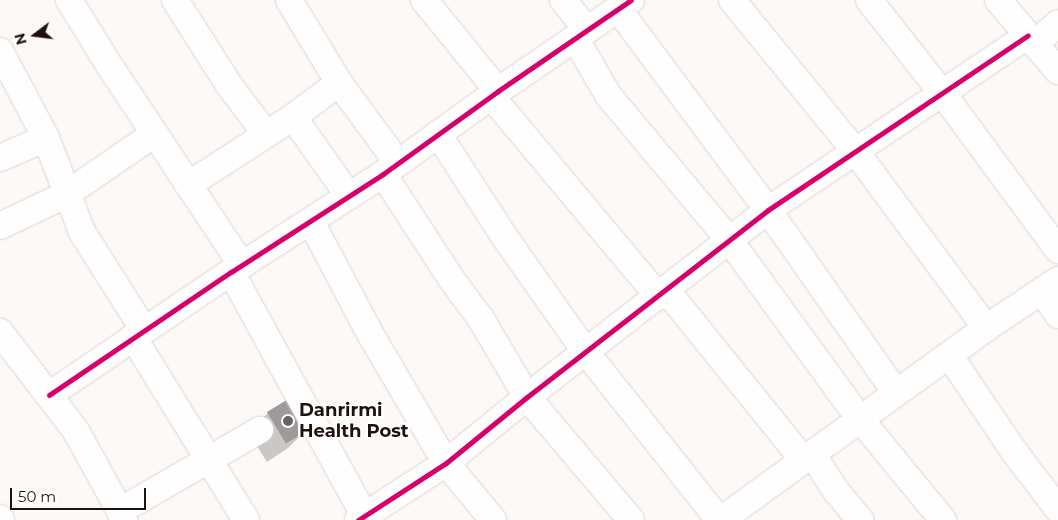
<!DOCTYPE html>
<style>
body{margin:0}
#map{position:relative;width:1058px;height:520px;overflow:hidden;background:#fdf9f7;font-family:Montserrat,sans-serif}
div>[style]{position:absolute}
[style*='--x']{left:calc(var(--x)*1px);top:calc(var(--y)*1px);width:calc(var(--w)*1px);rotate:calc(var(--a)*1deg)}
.shadow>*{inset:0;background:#0003}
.building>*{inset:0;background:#9e999d;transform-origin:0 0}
.roads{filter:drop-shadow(0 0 1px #dfd6d3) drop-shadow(0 0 1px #dfd6d3)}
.minor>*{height:26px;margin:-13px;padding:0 13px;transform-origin:13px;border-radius:13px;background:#fffefe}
.cycleway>*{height:5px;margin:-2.5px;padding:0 2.5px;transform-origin:2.5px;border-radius:2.5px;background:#d6006c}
.dots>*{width:14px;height:14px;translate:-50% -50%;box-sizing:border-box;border:2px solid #fff;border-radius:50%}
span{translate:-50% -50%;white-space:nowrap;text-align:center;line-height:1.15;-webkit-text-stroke:5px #fff;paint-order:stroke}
.poi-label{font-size:18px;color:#1e120d;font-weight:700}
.left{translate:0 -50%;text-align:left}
.north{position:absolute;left:10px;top:10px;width:50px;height:50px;-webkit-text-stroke:4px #fff;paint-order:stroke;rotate:255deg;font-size:14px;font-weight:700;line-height:20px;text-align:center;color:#1e120d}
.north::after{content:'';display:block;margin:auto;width:18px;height:22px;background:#1e120d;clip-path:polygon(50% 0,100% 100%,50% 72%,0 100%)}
.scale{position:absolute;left:10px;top:488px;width:136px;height:22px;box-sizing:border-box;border:2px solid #1e120d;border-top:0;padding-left:6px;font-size:15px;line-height:18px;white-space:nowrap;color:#1e120d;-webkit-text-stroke:4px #fff;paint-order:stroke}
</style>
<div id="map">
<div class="shadow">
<div style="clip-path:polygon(268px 413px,307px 429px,288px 448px,267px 462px,248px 432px)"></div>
</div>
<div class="building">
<div style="left:290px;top:398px;width:37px;height:27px;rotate:59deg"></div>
</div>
<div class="roads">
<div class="minor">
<div style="--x:69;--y:0;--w:76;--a:58.4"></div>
<div style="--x:109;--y:65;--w:240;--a:56.4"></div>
<div style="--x:175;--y:0;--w:101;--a:57.6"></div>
<div style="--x:229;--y:85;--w:61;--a:52.9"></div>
<div style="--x:289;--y:0;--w:97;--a:58.9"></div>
<div style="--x:339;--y:83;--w:99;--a:53.6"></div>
<div style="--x:424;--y:0;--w:117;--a:50.9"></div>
<div style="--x:563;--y:0;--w:38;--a:51"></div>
<div style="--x:732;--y:0;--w:196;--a:50.8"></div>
<div style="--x:856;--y:152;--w:219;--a:53.5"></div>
<div style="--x:869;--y:0;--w:120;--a:51.8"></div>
<div style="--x:943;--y:94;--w:194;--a:53.6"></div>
<div style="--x:998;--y:0;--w:93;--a:49.8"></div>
<div style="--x:618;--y:9;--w:251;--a:53.3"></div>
<div style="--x:768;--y:210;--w:223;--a:55"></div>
<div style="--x:575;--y:38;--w:66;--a:59.9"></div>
<div style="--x:608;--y:95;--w:190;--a:50.1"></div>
<div style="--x:730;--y:241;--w:220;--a:53.9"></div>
<div style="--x:860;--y:419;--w:131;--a:50.6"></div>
<div style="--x:1035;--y:44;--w:31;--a:-42"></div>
<div style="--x:0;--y:51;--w:98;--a:62.1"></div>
<div style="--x:46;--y:138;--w:101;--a:69"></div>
<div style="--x:82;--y:232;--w:116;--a:57.7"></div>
<div style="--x:491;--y:96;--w:262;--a:50.1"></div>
<div style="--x:293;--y:117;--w:97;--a:54.7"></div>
<div style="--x:438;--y:134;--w:129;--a:57.1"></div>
<div style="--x:508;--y:242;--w:135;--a:54.7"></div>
<div style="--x:586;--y:352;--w:214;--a:51.6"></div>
<div style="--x:0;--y:158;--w:50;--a:-23.5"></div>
<div style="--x:383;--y:174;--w:126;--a:56.9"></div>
<div style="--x:452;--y:280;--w:49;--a:53.4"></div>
<div style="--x:481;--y:319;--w:91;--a:59.5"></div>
<div style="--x:527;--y:397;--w:161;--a:49.8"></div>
<div style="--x:188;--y:185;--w:125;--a:-32.9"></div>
<div style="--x:293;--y:117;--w:57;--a:-36.5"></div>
<div style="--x:311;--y:222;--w:130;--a:62.1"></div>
<div style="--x:372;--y:337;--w:146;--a:59.6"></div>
<div style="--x:446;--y:463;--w:74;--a:50.5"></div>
<div style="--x:0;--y:226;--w:74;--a:-25.5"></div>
<div style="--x:67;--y:194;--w:106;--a:-34.6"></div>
<div style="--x:231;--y:272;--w:283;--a:61.3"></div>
<div style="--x:667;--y:291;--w:218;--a:51.1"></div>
<div style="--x:1042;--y:291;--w:29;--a:56"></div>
<div style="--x:0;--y:332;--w:125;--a:52.5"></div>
<div style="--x:76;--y:431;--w:91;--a:61.2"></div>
<div style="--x:133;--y:337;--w:215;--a:58.3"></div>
<div style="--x:949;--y:355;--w:115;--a:56"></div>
<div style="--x:1013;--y:450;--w:74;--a:52.7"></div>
<div style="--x:49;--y:395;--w:220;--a:-34.1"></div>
<div style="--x:231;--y:272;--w:181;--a:-32.8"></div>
<div style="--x:383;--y:174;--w:142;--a:-35.8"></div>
<div style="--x:498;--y:91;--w:161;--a:-34.4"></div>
<div style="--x:813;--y:455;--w:43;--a:57.4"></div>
<div style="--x:836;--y:491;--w:38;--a:50"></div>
<div style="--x:0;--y:518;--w:2;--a:63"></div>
<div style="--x:124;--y:520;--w:10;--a:-114"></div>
<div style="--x:120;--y:511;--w:162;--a:-30.1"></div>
<div style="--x:358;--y:520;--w:105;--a:-32.9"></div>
<div style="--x:446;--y:463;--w:104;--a:-39.2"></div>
<div style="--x:527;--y:397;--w:305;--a:-37.8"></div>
<div style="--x:768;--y:210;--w:313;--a:-33.9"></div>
<div style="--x:721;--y:520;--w:327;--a:-35.9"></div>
<div style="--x:986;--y:328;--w:87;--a:-33.7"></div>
</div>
</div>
<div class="cycleway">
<div style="--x:49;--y:395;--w:220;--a:-34.1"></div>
<div style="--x:231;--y:272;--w:181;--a:-32.8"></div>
<div style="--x:383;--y:174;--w:142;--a:-35.8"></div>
<div style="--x:498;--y:91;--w:161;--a:-34.4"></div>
<div style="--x:358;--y:520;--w:105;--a:-32.9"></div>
<div style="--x:446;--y:463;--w:104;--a:-39.2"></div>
<div style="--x:527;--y:397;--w:305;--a:-37.8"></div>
<div style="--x:768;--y:210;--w:313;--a:-33.9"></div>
</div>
<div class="dots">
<div style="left:288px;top:421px;background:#6c635f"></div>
</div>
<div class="poi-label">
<span class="left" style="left:299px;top:421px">Danrirmi<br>Health Post</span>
</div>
<div class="north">N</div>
<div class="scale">50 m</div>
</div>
